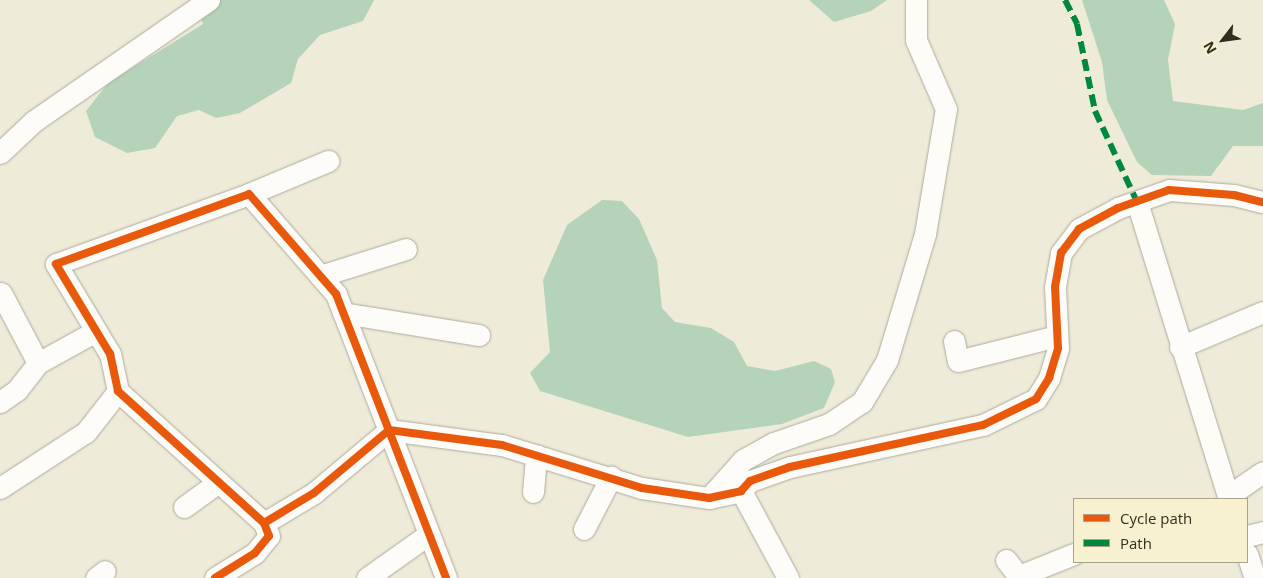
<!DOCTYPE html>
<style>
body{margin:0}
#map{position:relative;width:1263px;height:578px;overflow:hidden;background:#efebd9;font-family:"Open Sans",sans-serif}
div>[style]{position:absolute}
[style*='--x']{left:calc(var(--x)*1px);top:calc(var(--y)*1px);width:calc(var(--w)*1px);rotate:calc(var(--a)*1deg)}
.forest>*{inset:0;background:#b4d3b8}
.roads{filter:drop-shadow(0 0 1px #adaa9c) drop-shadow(0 0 1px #adaa9c)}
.minor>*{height:21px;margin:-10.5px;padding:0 10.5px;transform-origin:10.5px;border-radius:10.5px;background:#fdfcf9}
.quiet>*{height:6px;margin-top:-3px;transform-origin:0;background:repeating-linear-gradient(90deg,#00873e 0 12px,transparent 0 18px)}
.cycleway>*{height:8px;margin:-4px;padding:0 4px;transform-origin:4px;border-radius:4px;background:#e8590c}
span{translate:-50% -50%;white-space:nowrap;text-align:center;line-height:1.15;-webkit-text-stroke:5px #f8f1d0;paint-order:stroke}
.legend{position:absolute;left:1073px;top:498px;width:175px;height:65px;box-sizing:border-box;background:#f8f1d0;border:1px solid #a8a38a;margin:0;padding:6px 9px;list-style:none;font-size:15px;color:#302e21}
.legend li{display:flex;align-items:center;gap:10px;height:25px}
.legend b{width:25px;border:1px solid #a8a38a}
.north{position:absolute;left:1198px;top:15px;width:50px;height:50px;-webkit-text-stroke:4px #f8f1d0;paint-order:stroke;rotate:240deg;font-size:14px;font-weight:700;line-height:20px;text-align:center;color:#302e21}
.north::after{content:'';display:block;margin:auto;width:18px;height:22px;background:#302e21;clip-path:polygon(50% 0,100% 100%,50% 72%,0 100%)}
</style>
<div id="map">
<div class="forest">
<div style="clip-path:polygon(195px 0,374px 0,363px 21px,320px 35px,298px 59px,291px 83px,240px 113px,216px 118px,199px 110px,177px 116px,155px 148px,127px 153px,95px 137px,86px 111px,108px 83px,203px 24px)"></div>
<div style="clip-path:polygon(809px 0,887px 0,871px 11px,834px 22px)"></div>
<div style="clip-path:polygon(1082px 0,1164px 0,1175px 24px,1168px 60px,1173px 101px,1243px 110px,1263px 103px,1263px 146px,1233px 146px,1211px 176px,1152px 175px,1137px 162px,1107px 100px,1102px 62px)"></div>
<div style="clip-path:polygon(602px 200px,622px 201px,639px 219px,657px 260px,662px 308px,675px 322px,711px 328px,734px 342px,747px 366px,775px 371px,814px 361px,831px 369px,835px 382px,824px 408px,782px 424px,688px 437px,540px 391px,530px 373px,550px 352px,543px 280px,567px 225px)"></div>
</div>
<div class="roads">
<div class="minor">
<div style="--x:0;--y:153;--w:47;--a:-43.3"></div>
<div style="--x:34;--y:121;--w:213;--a:-34.7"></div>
<div style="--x:249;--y:194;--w:86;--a:-22.7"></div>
<div style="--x:1137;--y:202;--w:311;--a:72.8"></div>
<div style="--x:320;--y:276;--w:90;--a:-17.4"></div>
<div style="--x:1;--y:293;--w:79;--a:62.1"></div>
<div style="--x:343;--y:313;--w:138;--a:9.2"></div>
<div style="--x:954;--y:341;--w:20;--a:79"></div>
<div style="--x:958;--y:361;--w:102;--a:-14.2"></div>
<div style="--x:1180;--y:347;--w:90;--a:-22.9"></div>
<div style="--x:0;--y:402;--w:21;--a:-35"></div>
<div style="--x:17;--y:390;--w:34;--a:-52"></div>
<div style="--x:38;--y:363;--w:66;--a:-28.9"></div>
<div style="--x:0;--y:488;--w:103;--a:-33.1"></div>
<div style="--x:86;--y:432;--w:52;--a:-52"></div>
<div style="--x:741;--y:491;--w:99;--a:61.6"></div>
<div style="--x:533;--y:492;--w:37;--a:-85"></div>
<div style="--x:1228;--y:496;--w:42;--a:-34.4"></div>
<div style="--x:709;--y:498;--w:51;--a:-48.2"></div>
<div style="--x:743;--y:460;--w:35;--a:-29"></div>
<div style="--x:774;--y:443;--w:58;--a:-19.1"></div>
<div style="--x:829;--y:424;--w:40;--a:-34"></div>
<div style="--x:862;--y:402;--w:49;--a:-59.2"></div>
<div style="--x:887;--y:360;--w:132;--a:-73.2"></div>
<div style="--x:925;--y:234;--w:127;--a:-80.5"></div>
<div style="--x:946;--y:109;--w:75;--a:-113.5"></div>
<div style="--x:916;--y:40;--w:40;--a:-90"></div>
<div style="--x:184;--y:507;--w:41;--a:-36"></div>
<div style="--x:264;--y:523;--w:197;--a:-137.9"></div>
<div style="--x:118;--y:391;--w:38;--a:-102"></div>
<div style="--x:110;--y:354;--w:105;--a:-121"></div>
<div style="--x:56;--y:264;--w:205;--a:-19.9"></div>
<div style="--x:249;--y:194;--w:133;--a:49"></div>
<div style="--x:336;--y:294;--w:305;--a:68.8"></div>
<div style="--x:584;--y:529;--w:59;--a:-62.6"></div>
<div style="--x:1247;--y:536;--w:16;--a:-14"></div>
<div style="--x:1247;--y:554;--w:25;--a:72"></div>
<div style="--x:1006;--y:560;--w:23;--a:52"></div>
<div style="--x:1019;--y:576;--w:59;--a:-21.8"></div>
<div style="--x:96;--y:578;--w:11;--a:-38"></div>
<div style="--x:215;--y:578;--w:47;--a:-32"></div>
<div style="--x:255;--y:553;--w:22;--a:-51"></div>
<div style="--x:269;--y:536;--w:14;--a:-111"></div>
<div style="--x:264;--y:523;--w:58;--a:-31"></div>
<div style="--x:314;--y:493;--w:98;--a:-40"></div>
<div style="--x:389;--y:430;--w:114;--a:7.6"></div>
<div style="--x:502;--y:445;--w:146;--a:17.1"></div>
<div style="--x:642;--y:488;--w:68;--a:8.5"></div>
<div style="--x:709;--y:498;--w:33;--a:-12"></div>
<div style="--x:741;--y:491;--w:13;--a:-48"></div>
<div style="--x:750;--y:481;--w:42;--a:-19.3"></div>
<div style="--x:790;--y:467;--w:198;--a:-12.3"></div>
<div style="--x:983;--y:425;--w:59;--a:-26.1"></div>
<div style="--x:1036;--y:399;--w:25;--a:-58"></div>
<div style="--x:1049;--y:378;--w:31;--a:-73"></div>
<div style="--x:1058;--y:348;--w:61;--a:-92.8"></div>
<div style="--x:1055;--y:287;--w:35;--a:-80"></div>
<div style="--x:1061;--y:253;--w:30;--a:-53"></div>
<div style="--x:1079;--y:229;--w:44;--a:-28.3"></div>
<div style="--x:1118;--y:208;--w:54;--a:-19.4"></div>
<div style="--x:1169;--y:190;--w:65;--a:4.4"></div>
<div style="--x:1234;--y:195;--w:30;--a:14"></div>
<div style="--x:367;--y:578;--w:76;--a:-35.4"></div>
</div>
</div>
<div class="quiet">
<div style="--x:1065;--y:0;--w:27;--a:63"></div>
<div style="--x:1077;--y:24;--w:89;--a:78.3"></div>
<div style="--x:1095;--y:111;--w:100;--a:65.2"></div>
</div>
<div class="cycleway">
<div style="--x:264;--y:523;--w:197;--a:-137.9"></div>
<div style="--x:118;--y:391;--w:38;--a:-102"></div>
<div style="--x:110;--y:354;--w:105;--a:-121"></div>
<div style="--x:56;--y:264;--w:205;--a:-19.9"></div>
<div style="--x:249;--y:194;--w:133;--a:49"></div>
<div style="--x:336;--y:294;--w:305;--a:68.8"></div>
<div style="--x:215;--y:578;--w:47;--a:-32"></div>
<div style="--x:255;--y:553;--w:22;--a:-51"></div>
<div style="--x:269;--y:536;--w:14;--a:-111"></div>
<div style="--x:264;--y:523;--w:58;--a:-31"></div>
<div style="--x:314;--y:493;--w:98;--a:-40"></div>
<div style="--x:389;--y:430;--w:114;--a:7.6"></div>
<div style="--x:502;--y:445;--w:146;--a:17.1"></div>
<div style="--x:642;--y:488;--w:68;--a:8.5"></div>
<div style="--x:709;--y:498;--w:33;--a:-12"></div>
<div style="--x:741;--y:491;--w:13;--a:-48"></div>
<div style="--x:750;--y:481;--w:42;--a:-19.3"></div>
<div style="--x:790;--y:467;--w:198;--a:-12.3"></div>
<div style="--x:983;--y:425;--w:59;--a:-26.1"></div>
<div style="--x:1036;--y:399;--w:25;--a:-58"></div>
<div style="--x:1049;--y:378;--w:31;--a:-73"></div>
<div style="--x:1058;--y:348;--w:61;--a:-92.8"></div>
<div style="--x:1055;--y:287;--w:35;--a:-80"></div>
<div style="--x:1061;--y:253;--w:30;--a:-53"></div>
<div style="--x:1079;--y:229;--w:44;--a:-28.3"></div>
<div style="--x:1118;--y:208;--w:54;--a:-19.4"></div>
<div style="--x:1169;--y:190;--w:65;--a:4.4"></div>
<div style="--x:1234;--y:195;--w:30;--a:14"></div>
</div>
<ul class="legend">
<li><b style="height:6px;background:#e8590c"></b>Cycle path</li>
<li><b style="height:6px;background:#00873e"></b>Path</li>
</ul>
<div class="north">N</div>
</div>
